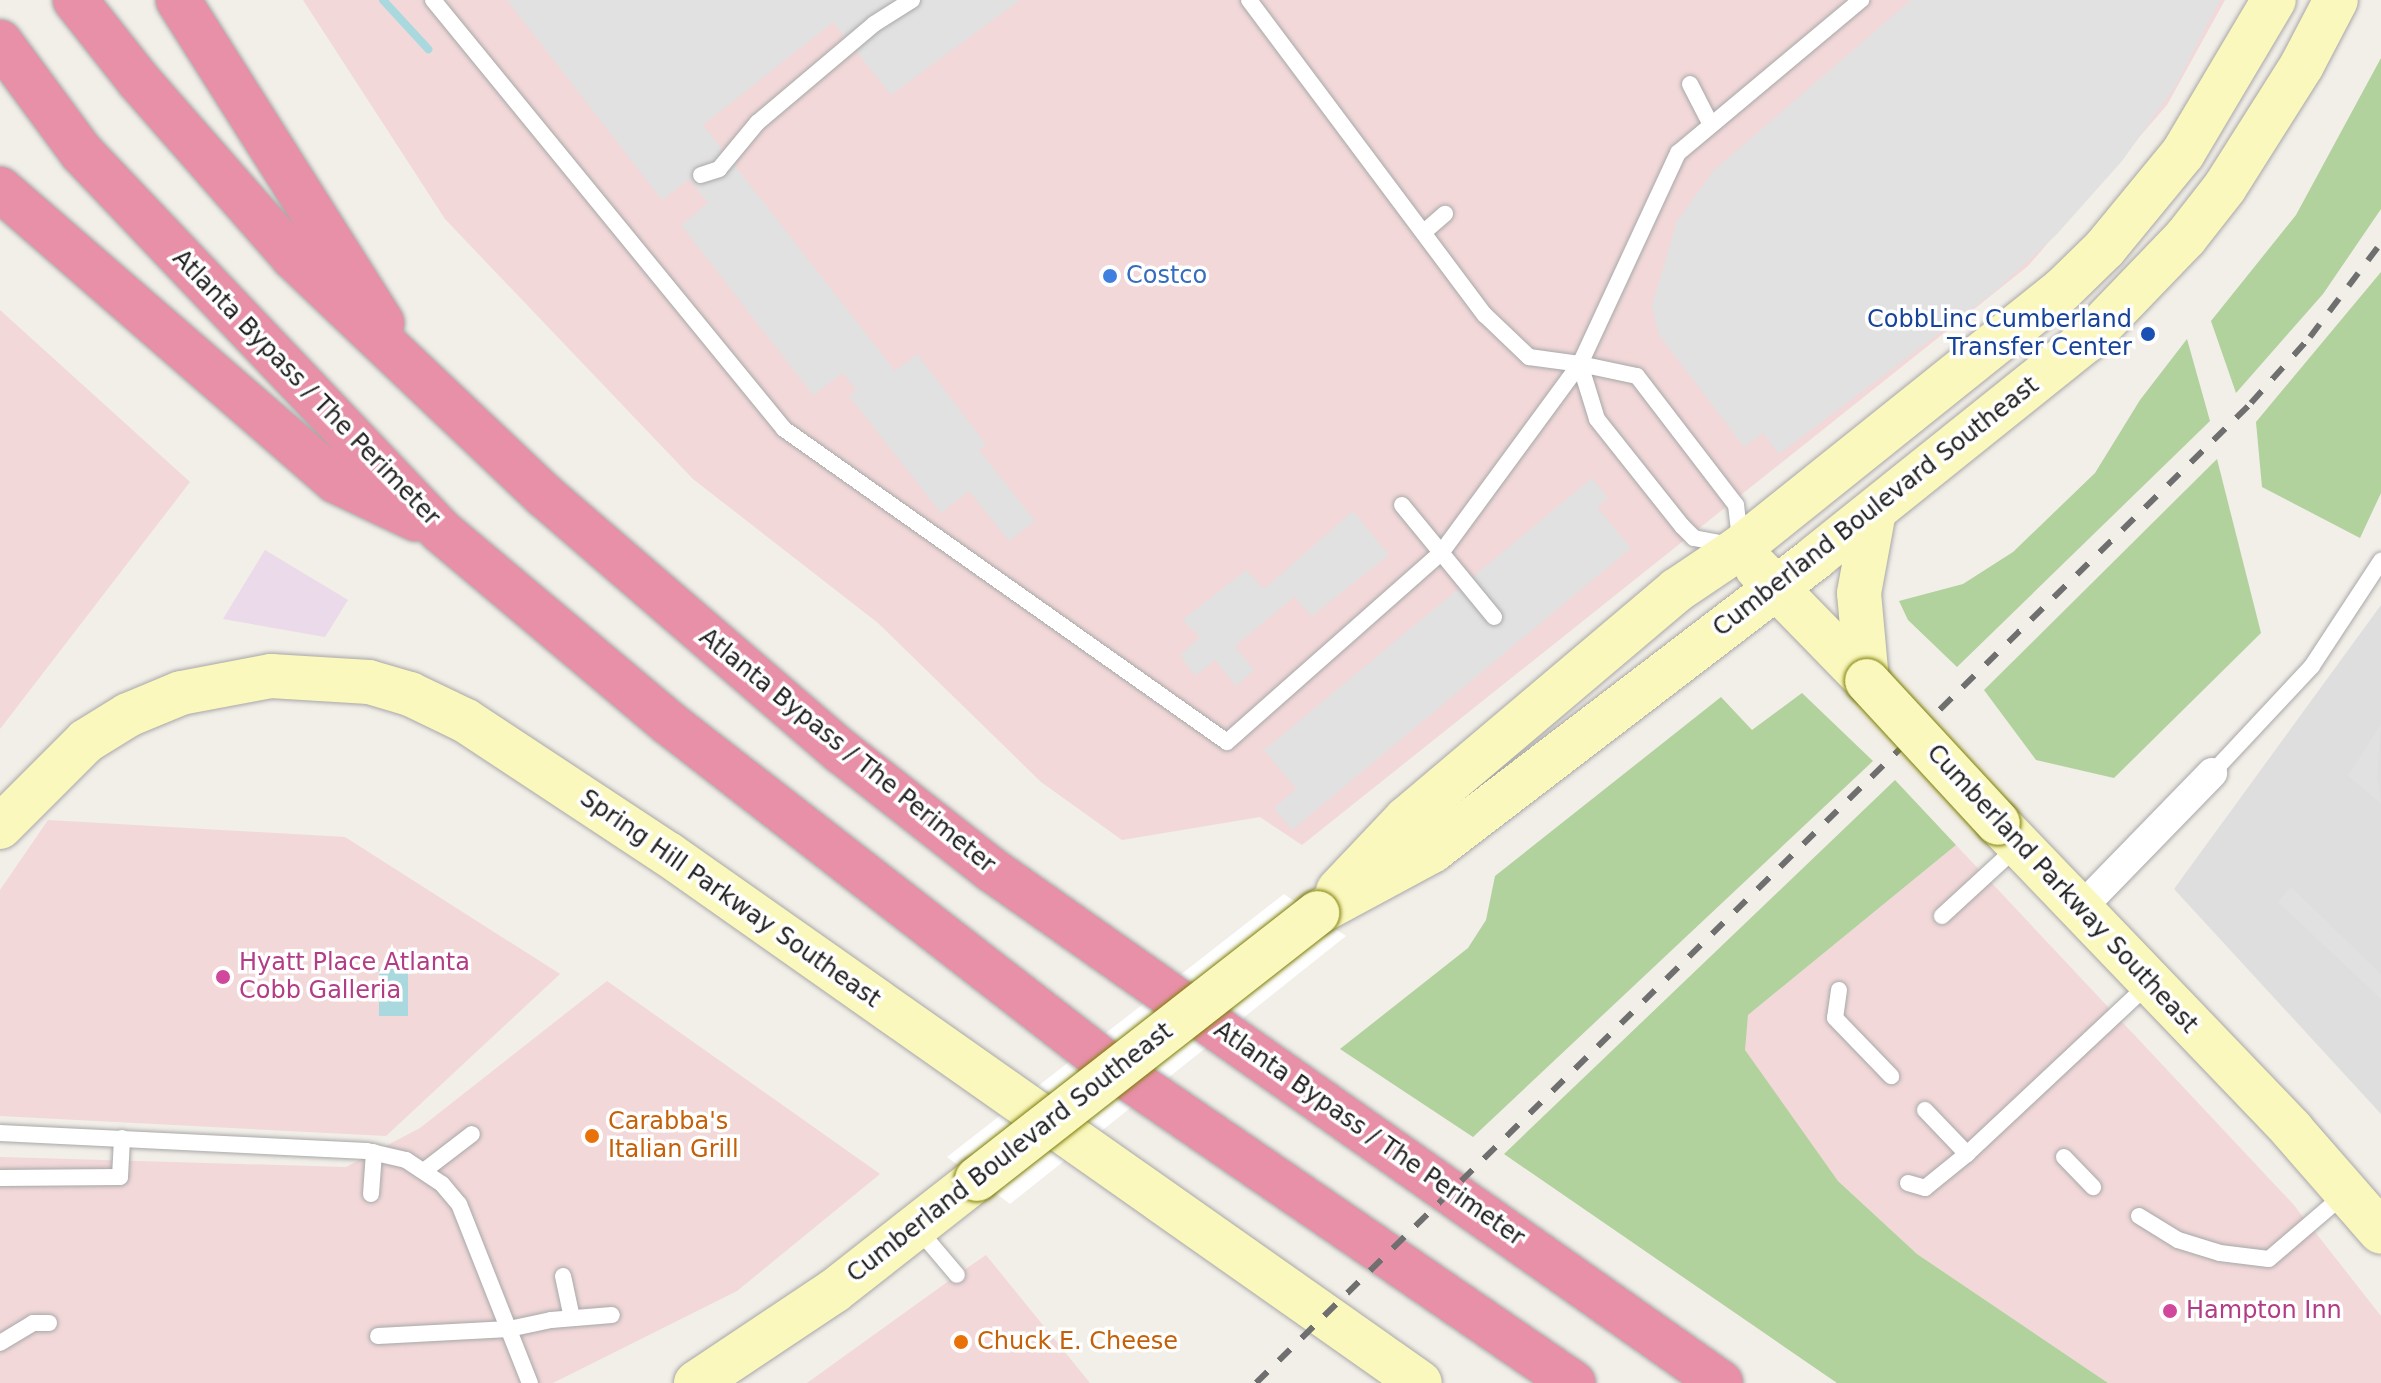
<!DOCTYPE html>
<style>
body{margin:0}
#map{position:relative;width:2381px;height:1383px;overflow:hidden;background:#f2eee8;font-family:"DejaVu Sans",sans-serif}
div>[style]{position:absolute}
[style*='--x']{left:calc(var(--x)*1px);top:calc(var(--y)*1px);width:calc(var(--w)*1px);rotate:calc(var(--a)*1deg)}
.residential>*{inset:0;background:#dfdedf}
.commercial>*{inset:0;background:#f2d8d9}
.industrial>*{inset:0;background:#ebdae9}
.forest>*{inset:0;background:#b1d19d}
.parking>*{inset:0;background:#e1e1e1}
.water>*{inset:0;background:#a9d8df;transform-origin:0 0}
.pier>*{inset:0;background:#fff}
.stream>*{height:8px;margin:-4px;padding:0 4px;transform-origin:4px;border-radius:4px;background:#a9d8df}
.roads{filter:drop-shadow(0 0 2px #a8a8a8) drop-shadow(0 0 2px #a8a8a8)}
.lane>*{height:16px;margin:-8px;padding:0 8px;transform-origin:8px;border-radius:8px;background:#fff}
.street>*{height:30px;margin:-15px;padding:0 15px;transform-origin:15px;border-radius:15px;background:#fff}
.secondary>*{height:44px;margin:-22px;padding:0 22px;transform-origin:22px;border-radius:22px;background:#fbf8bd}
.highway>*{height:44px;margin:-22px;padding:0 22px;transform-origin:22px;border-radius:22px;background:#e990a9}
.rail>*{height:6px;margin-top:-3px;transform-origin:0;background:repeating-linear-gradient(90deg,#6f6f6f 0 16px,transparent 0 32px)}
.bridges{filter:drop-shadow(0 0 2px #7c7d03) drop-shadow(0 0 2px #7c7d03)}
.secondary-bridge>*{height:44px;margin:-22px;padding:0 22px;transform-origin:22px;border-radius:22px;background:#fbf8bd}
.dots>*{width:22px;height:22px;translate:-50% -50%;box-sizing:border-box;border:4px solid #fff;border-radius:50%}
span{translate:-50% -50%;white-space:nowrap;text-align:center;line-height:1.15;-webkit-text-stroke:7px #fff;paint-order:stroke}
.shop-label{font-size:24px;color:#366cbe}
.left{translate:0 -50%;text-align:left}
.transit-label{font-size:24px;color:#164399}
.right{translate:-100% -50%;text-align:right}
.street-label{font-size:24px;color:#212121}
.hotel-label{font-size:24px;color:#b23c85}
.food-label{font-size:24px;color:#c56008}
</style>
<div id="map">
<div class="residential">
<div style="clip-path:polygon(2381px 605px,2381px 1114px,2174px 889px)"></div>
</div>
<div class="commercial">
<div style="clip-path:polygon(303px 0,2225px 0,2167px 105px,2028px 266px,1302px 845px,1260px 817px,1122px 840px,1041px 782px,878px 623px,693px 479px,445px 219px)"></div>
<div style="clip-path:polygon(0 310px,190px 482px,0 729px)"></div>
<div style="clip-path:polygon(48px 820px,345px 837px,560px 974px,386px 1136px,0 1116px,0 890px)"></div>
<div style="clip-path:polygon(1956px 845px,2293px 1204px,2381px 1316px,2381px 1383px,2108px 1383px,1917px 1254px,1838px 1181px,1744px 1050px,1748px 1015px)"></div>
<div style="clip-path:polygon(607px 981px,880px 1174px,737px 1291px,553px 1383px,0 1383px,0 1157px,346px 1167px,420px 1128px)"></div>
<div style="clip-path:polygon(986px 1255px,1090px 1383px,807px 1383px,957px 1275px)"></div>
</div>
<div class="industrial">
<div style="clip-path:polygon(265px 550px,348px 600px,325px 637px,223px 619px)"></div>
</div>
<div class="forest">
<div style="clip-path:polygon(2381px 58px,2381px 209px,2323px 294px,2236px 393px,2211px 321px,2296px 215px)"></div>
<div style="clip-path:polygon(2381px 272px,2381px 493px,2360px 538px,2262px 487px,2256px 422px)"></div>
<div style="clip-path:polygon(2187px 339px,2210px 421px,1957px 667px,1908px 620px,1899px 601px,1963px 584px,2013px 552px,2095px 473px,2140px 400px)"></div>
<div style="clip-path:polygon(2217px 459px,2261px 633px,2114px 778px,2036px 760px,1984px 690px)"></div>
<div style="clip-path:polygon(1802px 693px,1873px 761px,1473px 1137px,1340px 1049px,1468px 948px,1486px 920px,1495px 876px,1721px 697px,1752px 730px)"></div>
<div style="clip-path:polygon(1895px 780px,1956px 845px,1748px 1015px,1745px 1050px,1838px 1181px,1917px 1254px,2108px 1383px,1837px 1383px,1504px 1154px)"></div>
</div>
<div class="parking">
<div style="clip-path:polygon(507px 0,1020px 0,891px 95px,833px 22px,703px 125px,895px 371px,917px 354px,986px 444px,979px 450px,1035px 521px,1009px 541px,969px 491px,941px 513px,849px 396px,856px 390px,843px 373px,813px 395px,681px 225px,708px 203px,689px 179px,662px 200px)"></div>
<div style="clip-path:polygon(1911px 0,2220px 0,2175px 87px,2122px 161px,2056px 235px,1994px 292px,1779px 454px,1763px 433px,1744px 447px,1659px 335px,1652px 306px,1677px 221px,1714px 170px)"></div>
<div style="clip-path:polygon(1592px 478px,1608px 498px,1597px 507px,1631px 548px,1292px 830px,1274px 808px,1296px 789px,1264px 750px)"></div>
<div style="clip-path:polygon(1353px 511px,1389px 555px,1312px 616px,1294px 597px,1235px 646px,1254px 670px,1236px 686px,1215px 660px,1195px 676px,1180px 655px,1200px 637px,1182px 620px,1246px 570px,1264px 589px)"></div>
<div style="clip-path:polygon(2381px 724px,2377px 776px,2381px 803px,2348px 776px)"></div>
<div style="clip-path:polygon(2291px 887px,2381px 974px,2381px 999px,2278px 902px)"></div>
</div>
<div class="water">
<div style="left:379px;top:969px;width:29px;height:47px"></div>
</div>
<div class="pier">
<div style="clip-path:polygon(1284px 894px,1346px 936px,1010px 1204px,947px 1157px)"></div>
</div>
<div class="stream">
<div style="--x:383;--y:0;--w:67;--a:47.4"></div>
</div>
<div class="roads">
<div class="lane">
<div style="--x:433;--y:0;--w:554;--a:50.71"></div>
<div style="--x:784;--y:429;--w:542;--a:35.24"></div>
<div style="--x:1227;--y:742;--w:286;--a:-41.5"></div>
<div style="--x:1441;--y:553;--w:235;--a:-53.7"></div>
<div style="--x:1580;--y:364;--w:233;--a:-65.1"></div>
<div style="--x:1678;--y:153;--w:239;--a:-39.9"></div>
<div style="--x:1249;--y:0;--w:394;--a:53.2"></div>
<div style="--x:1485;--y:315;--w:61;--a:43.7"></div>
<div style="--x:1529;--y:357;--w:51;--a:7.8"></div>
<div style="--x:1580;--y:364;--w:58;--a:11.9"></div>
<div style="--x:1637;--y:376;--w:163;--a:52.5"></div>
<div style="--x:1736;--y:505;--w:42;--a:83.2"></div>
<div style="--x:1741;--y:547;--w:48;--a:-169.2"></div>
<div style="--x:1694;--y:538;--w:17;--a:-135"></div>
<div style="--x:1682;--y:526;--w:137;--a:-128.5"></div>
<div style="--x:1597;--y:419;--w:58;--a:-107.2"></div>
<div style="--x:1690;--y:84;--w:46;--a:62.9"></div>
<div style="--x:701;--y:175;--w:19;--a:-18"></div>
<div style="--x:719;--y:169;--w:60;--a:-50.4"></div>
<div style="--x:757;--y:123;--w:153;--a:-40.2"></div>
<div style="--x:874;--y:24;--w:45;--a:-32.3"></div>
<div style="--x:1424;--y:232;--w:28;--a:-41"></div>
<div style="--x:1402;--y:505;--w:145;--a:50.6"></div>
<div style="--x:2212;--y:773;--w:146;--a:-46.9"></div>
<div style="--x:2312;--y:666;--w:126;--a:-56.7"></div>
<div style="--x:1942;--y:916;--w:103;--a:-42.6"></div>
<div style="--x:1839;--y:990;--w:28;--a:98"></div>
<div style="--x:1835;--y:1018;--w:81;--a:46"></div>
<div style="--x:1925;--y:1110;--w:61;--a:46.3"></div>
<div style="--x:0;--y:1133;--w:367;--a:2.8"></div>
<div style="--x:367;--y:1151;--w:40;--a:13"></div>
<div style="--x:406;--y:1160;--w:43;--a:33.7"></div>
<div style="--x:442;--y:1184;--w:26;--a:50"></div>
<div style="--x:459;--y:1204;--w:193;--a:68.4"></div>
<div style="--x:2064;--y:1157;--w:42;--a:46"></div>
<div style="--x:425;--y:1170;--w:59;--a:-37.5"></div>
<div style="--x:0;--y:1178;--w:120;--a:-0.5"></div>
<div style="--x:120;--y:1177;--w:39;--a:-87"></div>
<div style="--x:1908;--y:1183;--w:18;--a:16"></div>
<div style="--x:1925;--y:1188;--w:54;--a:-39"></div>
<div style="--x:1967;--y:1154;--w:250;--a:-43.1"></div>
<div style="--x:371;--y:1194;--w:42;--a:-85.9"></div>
<div style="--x:2139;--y:1216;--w:46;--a:31.6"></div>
<div style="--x:2178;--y:1240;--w:44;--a:17.2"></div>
<div style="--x:2220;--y:1253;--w:49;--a:7"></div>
<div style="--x:2269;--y:1259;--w:101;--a:-40.6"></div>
<div style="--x:918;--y:1229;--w:60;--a:49.7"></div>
<div style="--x:563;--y:1276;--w:43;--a:77.9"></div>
<div style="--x:378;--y:1336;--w:131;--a:-3.1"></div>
<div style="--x:509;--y:1329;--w:43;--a:-12.1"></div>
<div style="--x:551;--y:1320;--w:61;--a:-4.7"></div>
<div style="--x:0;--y:1343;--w:39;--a:-31"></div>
<div style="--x:33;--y:1323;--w:16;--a:0"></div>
</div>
<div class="street">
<div style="--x:2079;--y:910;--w:191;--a:-45.8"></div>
</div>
<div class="secondary">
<div style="--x:1757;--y:568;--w:158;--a:45.8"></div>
<div style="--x:1867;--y:681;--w:88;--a:-95.2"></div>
<div style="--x:1859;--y:593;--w:83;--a:-79.6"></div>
<div style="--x:1998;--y:823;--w:425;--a:46.2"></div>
<div style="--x:2292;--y:1130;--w:135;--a:48.9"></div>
<div style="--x:0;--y:827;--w:122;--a:-45"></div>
<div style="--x:86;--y:741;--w:49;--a:-31.8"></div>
<div style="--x:128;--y:715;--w:57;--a:-22.5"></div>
<div style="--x:181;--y:693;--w:92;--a:-10.7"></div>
<div style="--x:271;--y:676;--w:98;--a:3.5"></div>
<div style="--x:369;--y:682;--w:43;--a:16.3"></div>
<div style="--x:410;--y:694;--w:62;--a:25.7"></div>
<div style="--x:466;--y:721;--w:242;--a:33.4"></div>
<div style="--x:668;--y:854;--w:919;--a:35.12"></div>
<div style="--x:1338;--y:891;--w:99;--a:-46.6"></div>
<div style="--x:1406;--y:819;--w:355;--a:-40.2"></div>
<div style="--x:1677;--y:590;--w:77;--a:-33.9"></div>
<div style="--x:1741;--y:547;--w:410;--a:-38.7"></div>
<div style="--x:2061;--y:291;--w:62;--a:-44.3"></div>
<div style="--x:2105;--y:248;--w:123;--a:-50.6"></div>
<div style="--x:2183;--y:153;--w:178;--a:-59.3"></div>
<div style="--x:1317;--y:913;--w:131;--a:-28.3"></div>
<div style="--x:1432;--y:851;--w:484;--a:-37.4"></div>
<div style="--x:1816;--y:557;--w:346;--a:-38.7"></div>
<div style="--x:2086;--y:341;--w:144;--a:-46.1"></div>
<div style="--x:2186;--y:237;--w:63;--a:-52"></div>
<div style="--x:2225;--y:187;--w:144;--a:-57.7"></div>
<div style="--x:2302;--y:65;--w:73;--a:-62.4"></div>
<div style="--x:696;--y:1383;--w:166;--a:-33.7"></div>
<div style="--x:834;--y:1291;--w:182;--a:-38.1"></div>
</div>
<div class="highway">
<div style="--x:75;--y:0;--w:103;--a:51.7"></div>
<div style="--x:139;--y:81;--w:234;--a:48.8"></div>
<div style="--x:293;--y:257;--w:347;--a:43.5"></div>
<div style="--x:545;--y:496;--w:392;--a:40.8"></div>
<div style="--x:842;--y:752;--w:191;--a:38.2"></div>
<div style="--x:992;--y:870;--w:891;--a:35.13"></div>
<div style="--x:178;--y:0;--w:382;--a:57.7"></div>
<div style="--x:0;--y:42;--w:137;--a:53.6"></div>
<div style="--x:81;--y:152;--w:523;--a:46.47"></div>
<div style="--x:441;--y:531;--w:298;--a:40.1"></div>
<div style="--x:669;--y:723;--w:557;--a:37.86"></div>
<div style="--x:1109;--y:1065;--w:563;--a:34.42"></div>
<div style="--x:0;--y:189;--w:445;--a:41"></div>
<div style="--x:336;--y:481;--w:89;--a:25.4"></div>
</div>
</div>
<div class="rail">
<div style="--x:1256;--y:1383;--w:1397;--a:-44.56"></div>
<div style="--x:2251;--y:403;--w:89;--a:-48.2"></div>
<div style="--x:2310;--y:337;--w:118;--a:-52.9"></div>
</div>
<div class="bridges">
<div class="secondary-bridge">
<div style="--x:1867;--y:681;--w:193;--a:47.3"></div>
<div style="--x:977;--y:1179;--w:432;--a:-38"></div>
</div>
</div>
<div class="dots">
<div style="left:1110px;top:276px;background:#3f7fe0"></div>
<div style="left:2148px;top:334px;background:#1a4fb4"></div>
<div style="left:223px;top:977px;background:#d1479c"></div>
<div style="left:592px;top:1136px;background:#e8710a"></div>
<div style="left:2170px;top:1311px;background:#d1479c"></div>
<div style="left:961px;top:1342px;background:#e8710a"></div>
</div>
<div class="shop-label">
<span class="left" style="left:1126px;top:276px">Costco</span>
</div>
<div class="transit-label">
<span class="right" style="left:2132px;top:334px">CobbLinc Cumberland<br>Transfer Center</span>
</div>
<div class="street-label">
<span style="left:306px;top:388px;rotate:46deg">Atlanta Bypass / The Perimeter</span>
<span style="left:1876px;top:507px;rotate:-38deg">Cumberland Boulevard Southeast</span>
<span style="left:847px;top:751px;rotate:39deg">Atlanta Bypass / The Perimeter</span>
<span style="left:2062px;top:889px;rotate:47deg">Cumberland Parkway Southeast</span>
<span style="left:730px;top:899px;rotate:35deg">Spring Hill Parkway Southeast</span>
<span style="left:1369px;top:1134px;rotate:35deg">Atlanta Bypass / The Perimeter</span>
<span style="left:1010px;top:1153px;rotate:-38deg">Cumberland Boulevard Southeast</span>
</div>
<div class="hotel-label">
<span class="left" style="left:239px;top:977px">Hyatt Place Atlanta<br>Cobb Galleria</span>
<span class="left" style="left:2186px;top:1311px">Hampton Inn</span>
</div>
<div class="food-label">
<span class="left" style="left:608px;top:1136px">Carabba's<br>Italian Grill</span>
<span class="left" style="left:977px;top:1342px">Chuck E. Cheese</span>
</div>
</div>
